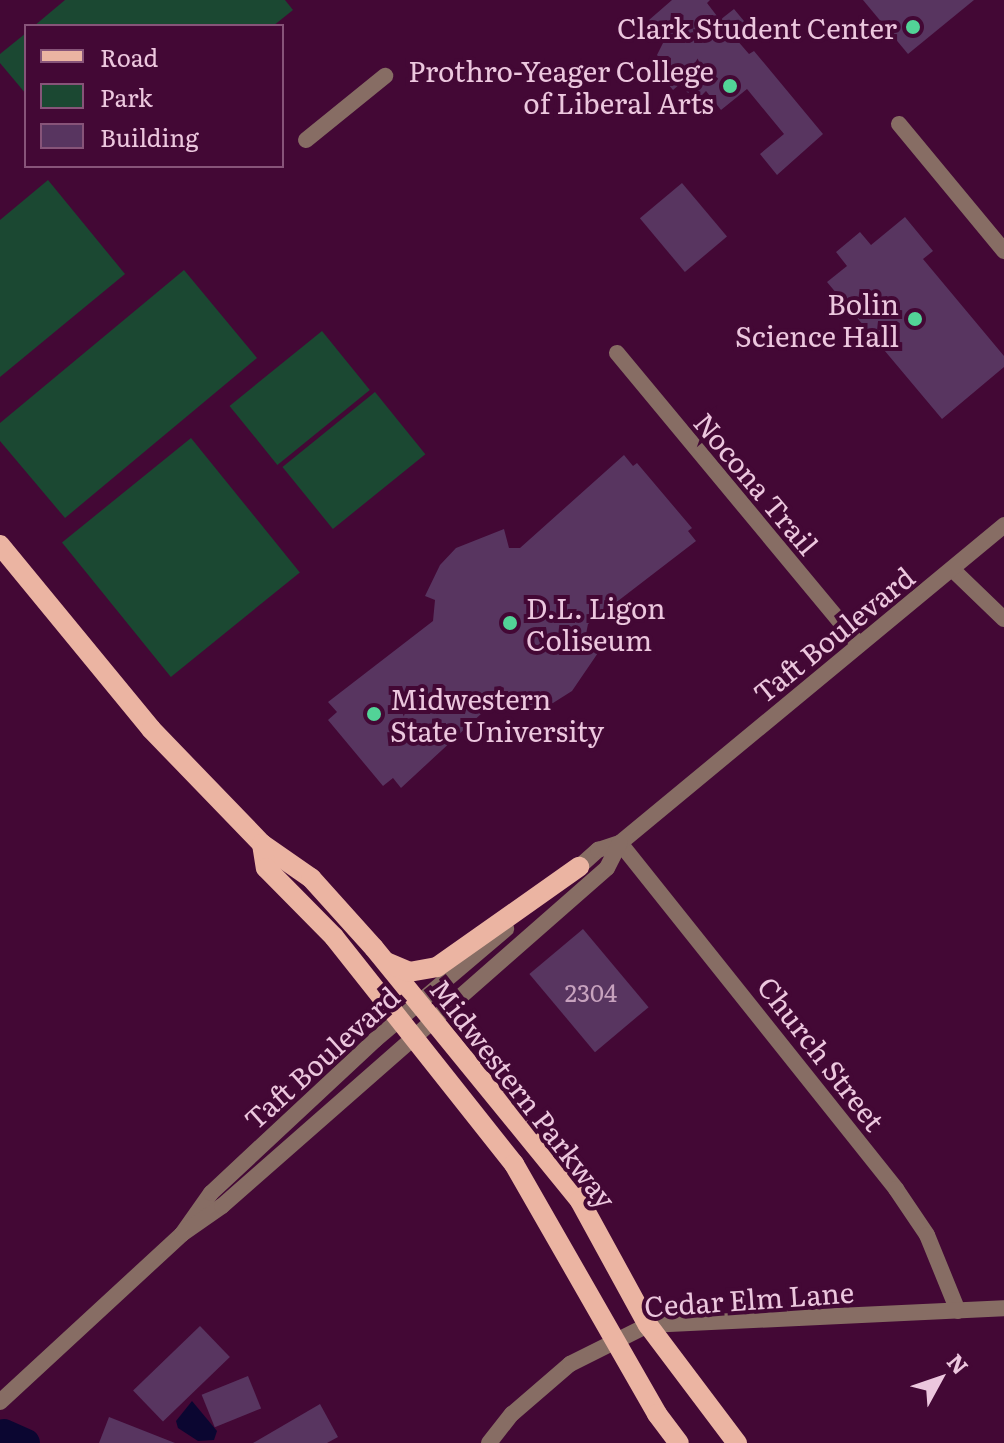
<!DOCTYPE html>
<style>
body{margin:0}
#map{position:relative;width:1004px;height:1443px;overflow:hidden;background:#430835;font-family:Literata,serif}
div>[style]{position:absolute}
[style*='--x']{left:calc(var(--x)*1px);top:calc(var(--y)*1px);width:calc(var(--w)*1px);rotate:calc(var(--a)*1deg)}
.green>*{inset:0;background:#1b4832;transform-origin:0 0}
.water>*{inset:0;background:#0b0631}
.river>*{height:28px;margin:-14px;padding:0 14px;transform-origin:14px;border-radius:14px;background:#0b0631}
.building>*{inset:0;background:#583560;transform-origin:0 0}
.minor>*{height:16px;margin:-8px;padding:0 8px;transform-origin:8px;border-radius:8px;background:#876d64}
.major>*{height:20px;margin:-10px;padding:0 10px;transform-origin:10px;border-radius:10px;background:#ebb4a2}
.dots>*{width:22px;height:22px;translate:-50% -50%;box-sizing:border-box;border:4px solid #430835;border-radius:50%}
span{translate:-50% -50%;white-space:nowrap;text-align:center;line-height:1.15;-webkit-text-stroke:8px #430835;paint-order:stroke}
.number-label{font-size:24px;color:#c7a2be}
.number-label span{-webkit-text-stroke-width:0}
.poi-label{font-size:28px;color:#ecc7de}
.right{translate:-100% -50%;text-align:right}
.left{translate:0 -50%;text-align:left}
.street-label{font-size:28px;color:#ecc7de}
.legend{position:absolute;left:24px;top:24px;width:260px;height:144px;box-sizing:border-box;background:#430835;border:2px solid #875479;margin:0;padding:10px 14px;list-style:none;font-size:24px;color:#ecc7de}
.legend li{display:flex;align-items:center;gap:16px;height:40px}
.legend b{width:40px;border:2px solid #875479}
.north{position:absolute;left:900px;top:1339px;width:80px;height:80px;-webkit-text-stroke:6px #430835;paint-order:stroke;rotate:50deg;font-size:22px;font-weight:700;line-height:32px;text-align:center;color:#ecc7de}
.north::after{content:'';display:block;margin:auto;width:28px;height:36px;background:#ecc7de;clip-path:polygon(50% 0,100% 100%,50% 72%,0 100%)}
</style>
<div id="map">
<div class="green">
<div style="clip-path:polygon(65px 0,285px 0,293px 10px,273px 26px,34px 26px)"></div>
<div style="clip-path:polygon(26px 33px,26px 94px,0 63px,0 54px)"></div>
<div style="clip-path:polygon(48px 180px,125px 274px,0 377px,0 220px)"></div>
<div style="clip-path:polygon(184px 270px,257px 358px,65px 518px,0 441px,0 423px)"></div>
<div style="left:322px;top:331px;width:76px;height:119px;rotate:51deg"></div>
<div style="left:375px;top:392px;width:80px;height:119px;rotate:51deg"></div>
<div style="left:191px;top:438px;width:173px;height:166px;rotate:51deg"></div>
</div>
<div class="water">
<div style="clip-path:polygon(192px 1401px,217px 1431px,214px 1440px,198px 1441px,178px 1428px,176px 1421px)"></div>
</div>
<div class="river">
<div style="--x:4;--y:1433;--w:24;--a:24"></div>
</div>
<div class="building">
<div style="clip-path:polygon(672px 0,710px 0,707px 3px,720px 20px,734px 9px,749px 27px,736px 39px,749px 54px,754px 51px,823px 134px,777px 175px,760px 154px,784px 134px,747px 89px,721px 110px,706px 91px,701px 96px,694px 88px,688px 93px,680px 84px,673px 90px,658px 72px,666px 66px,657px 55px,665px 39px,649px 20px)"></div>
<div style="clip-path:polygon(863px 0,974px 0,908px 54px)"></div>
<div style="left:682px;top:183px;width:70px;height:55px;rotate:50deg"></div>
<div style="clip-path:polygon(905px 217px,933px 251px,923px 259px,1004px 356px,1004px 367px,942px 419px,827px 282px,847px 266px,836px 252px,860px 232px,871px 245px)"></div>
<div style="clip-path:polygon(624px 455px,633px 466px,637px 463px,692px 528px,688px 531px,696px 541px,588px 624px,585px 639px,602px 647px,572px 691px,553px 703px,521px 712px,521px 704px,495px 701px,401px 788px,393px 778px,383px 786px,328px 720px,337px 712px,328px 702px,433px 621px,435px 600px,425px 596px,440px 565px,456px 548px,504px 529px,509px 548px,520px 548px)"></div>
<div style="left:583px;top:929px;width:102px;height:70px;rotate:50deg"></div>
<div style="left:200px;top:1326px;width:43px;height:93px;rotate:46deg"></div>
<div style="left:248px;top:1376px;width:35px;height:50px;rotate:68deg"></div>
<div style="clip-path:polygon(320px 1404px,338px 1437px,327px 1443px,253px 1443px)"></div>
<div style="clip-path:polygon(109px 1417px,175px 1443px,99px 1443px)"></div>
</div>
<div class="minor">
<div style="--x:899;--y:124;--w:165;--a:50.4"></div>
<div style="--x:306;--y:140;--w:102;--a:-39"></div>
<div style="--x:617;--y:353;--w:379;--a:50.3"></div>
<div style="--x:952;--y:569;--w:72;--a:43.9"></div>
<div style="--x:620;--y:843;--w:443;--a:51.4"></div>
<div style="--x:896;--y:1189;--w:55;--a:56"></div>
<div style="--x:927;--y:1235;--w:82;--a:67.8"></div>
<div style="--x:570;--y:875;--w:38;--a:-42"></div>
<div style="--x:598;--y:850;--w:23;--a:-18"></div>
<div style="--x:620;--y:843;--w:499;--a:-39.6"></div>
<div style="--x:182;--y:1234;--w:50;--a:-54.7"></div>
<div style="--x:211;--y:1193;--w:224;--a:-43"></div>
<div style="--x:375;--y:1040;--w:172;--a:-40.3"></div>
<div style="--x:0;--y:1402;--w:248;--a:-42.7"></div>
<div style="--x:182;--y:1234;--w:49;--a:-35"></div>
<div style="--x:222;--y:1206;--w:512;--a:-41.28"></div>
<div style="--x:607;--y:868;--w:28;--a:-63"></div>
<div style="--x:489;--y:1443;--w:37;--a:-52"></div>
<div style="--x:512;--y:1414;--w:77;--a:-40.8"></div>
<div style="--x:570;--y:1364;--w:87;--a:-26.6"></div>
<div style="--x:648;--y:1325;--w:356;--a:-2.7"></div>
</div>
<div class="major">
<div style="--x:0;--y:545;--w:238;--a:50.6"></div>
<div style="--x:151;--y:729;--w:160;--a:46"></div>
<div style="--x:262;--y:844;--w:60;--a:34.8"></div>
<div style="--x:311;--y:878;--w:94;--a:48"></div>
<div style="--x:374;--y:948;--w:326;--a:50.8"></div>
<div style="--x:580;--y:1201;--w:141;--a:61.3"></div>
<div style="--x:648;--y:1325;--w:148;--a:53"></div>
<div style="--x:262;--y:844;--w:24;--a:81"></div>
<div style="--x:266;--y:868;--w:97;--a:45.4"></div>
<div style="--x:334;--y:937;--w:290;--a:51.6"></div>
<div style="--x:514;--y:1164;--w:288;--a:60.2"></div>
<div style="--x:657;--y:1414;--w:36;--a:53"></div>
<div style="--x:386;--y:962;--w:25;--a:23"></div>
<div style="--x:409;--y:972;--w:28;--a:-10"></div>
<div style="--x:437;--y:967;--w:174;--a:-35.2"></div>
</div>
<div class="dots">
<div style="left:913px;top:27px;background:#52d397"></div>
<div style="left:730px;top:86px;background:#52d397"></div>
<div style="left:915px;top:319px;background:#52d397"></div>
<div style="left:510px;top:623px;background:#52d397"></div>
<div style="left:374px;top:714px;background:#52d397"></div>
</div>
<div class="number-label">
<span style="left:591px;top:992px">2304</span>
</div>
<div class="poi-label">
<span class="right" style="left:897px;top:27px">Clark Student Center</span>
<span class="right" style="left:714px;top:86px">Prothro-Yeager College<br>of Liberal Arts</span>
<span class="right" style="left:899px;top:319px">Bolin<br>Science Hall</span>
<span class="left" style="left:526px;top:623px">D.L. Ligon<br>Coliseum</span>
<span class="left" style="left:390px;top:714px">Midwestern<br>State University</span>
</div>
<div class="street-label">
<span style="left:757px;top:483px;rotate:50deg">Nocona Trail</span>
<span style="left:833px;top:634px;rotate:-39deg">Taft Boulevard</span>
<span style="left:822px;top:1053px;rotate:52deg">Church Street</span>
<span style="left:321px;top:1057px;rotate:-42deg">Taft Boulevard</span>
<span style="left:524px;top:1093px;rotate:52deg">Midwestern Parkway</span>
<span style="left:749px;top:1298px;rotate:-4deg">Cedar Elm Lane</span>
</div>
<ul class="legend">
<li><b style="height:10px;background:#ebb4a2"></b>Road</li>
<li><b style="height:22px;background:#1b4832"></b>Park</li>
<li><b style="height:22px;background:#583560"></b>Building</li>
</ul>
<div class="north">N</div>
</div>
